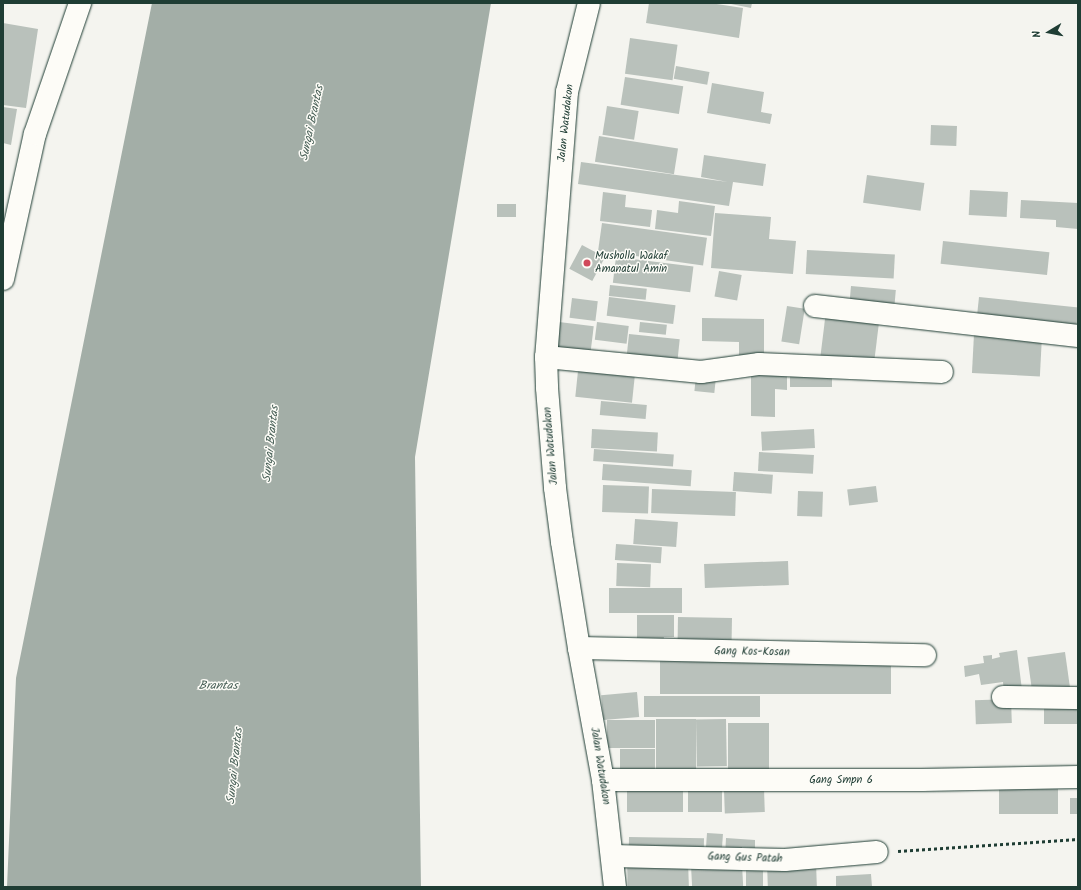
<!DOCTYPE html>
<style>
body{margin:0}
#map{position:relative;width:1081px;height:890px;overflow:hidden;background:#f4f4ef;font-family:Kalam,sans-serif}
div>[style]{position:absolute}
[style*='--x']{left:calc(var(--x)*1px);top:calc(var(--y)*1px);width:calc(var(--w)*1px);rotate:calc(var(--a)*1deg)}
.water>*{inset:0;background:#a3aea7}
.building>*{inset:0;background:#b9c1bb;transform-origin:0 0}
.path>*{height:2.5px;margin-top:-1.25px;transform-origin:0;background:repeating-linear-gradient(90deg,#1f3d34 0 3px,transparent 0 6px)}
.roads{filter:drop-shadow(0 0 1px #1f3d34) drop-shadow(0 0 1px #1f3d34)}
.street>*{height:22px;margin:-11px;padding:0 11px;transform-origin:11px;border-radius:11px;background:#fdfcf7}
.secondary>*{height:22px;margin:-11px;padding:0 11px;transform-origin:11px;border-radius:11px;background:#fdfcf7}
.dots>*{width:11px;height:11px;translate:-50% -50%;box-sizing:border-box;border:2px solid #fdfcf7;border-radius:50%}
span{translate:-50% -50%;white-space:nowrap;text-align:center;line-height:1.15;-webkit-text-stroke:3px #fdfcf7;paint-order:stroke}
.street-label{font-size:11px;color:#1f3d34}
.poi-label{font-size:11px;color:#1f3d34}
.left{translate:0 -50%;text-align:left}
.water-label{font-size:12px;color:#475f56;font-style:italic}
.frame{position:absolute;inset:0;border:4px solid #1f3d34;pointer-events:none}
.north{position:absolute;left:1029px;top:12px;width:40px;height:40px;-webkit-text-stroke:3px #fdfcf7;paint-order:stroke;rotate:260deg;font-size:11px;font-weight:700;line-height:16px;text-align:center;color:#1f3d34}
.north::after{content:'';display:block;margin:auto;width:14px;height:18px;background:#1f3d34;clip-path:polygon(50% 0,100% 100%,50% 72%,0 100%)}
</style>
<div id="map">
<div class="water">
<div style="clip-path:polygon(152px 3px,491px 3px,415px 457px,421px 887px,7px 887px,16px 678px)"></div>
</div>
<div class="building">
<div style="clip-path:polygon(649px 3px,710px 3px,743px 8px,739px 38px,646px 23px)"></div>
<div style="clip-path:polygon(726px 3px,752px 3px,751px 8px)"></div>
<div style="clip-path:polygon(3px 23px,38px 29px,26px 108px,3px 105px)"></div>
<div style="left:630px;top:38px;width:48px;height:36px;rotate:8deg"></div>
<div style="left:676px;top:66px;width:34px;height:13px;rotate:10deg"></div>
<div style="left:625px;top:77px;width:59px;height:28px;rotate:9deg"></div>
<div style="clip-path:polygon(712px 83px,764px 92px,761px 112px,772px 114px,770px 124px,707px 113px)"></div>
<div style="left:607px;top:106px;width:32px;height:29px;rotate:9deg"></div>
<div style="clip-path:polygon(3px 107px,17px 109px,11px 145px,3px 143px)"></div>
<div style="left:931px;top:125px;width:26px;height:20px;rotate:2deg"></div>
<div style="left:599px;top:136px;width:80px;height:26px;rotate:9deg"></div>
<div style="clip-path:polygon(704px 155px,766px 164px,763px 186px,733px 182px,729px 206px,578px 184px,581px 162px,728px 182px,701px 177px)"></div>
<div style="left:867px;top:175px;width:58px;height:28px;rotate:8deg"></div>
<div style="left:970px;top:190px;width:38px;height:25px;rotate:3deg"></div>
<div style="clip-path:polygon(603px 192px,626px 195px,625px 207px,652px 210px,650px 227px,600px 221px)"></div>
<div style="clip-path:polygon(1021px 200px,1078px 203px,1078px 229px,1056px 227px,1056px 220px,1020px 218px)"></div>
<div style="clip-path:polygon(679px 201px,715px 206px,711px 236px,655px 229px,657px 210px,678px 213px)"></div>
<div style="left:497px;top:204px;width:19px;height:13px"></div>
<div style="clip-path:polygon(715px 213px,771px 217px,769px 239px,796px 241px,793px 274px,711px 268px)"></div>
<div style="left:602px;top:223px;width:106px;height:28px;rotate:8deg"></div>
<div style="left:943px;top:241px;width:107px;height:23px;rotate:6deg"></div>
<div style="left:582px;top:245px;width:26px;height:27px;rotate:28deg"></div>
<div style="left:807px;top:250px;width:88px;height:24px;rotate:3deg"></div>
<div style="left:616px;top:257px;width:78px;height:26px;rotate:7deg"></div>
<div style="left:719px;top:271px;width:23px;height:26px;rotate:10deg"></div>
<div style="left:610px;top:285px;width:37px;height:11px;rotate:6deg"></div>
<div style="left:851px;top:286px;width:45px;height:21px;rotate:5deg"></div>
<div style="left:609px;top:297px;width:67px;height:19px;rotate:7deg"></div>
<div style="left:979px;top:297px;width:100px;height:25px;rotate:6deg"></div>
<div style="left:572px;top:298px;width:26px;height:20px;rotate:7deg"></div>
<div style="left:787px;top:306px;width:18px;height:36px;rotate:9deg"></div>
<div style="left:826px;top:311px;width:54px;height:49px;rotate:7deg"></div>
<div style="clip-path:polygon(702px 318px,764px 319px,764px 356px,739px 355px,739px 342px,702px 341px)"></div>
<div style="left:559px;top:322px;width:35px;height:25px;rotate:7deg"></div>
<div style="left:597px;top:322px;width:32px;height:18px;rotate:7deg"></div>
<div style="left:640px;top:322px;width:27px;height:10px;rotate:6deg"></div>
<div style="left:629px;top:334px;width:51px;height:22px;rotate:6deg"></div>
<div style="left:974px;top:334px;width:68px;height:39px;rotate:3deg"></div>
<div style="clip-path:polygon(751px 367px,787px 367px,787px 390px,775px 389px,775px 417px,751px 416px)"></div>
<div style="left:790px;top:368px;width:42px;height:19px"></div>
<div style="left:578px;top:371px;width:57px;height:26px;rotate:6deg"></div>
<div style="left:696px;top:376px;width:20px;height:15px;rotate:6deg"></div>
<div style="left:601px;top:401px;width:46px;height:14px;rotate:5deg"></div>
<div style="left:592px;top:429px;width:66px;height:19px;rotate:3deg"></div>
<div style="left:814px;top:429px;width:19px;height:53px;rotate:87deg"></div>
<div style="left:594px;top:449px;width:80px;height:12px;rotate:4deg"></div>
<div style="left:759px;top:452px;width:55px;height:19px;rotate:3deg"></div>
<div style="left:603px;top:464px;width:89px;height:16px;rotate:4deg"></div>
<div style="left:734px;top:472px;width:39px;height:19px;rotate:4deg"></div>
<div style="left:603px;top:485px;width:46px;height:27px;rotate:2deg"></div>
<div style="left:876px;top:486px;width:16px;height:29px;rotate:83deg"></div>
<div style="left:652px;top:489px;width:84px;height:24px;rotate:2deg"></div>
<div style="left:798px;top:491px;width:25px;height:25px;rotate:2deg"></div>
<div style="left:635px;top:519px;width:43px;height:25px;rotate:4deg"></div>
<div style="left:616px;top:544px;width:46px;height:16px;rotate:4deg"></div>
<div style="left:788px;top:561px;width:24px;height:84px;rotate:88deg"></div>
<div style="left:617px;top:563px;width:34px;height:23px;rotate:2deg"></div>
<div style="left:682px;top:588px;width:25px;height:73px;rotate:90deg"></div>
<div style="clip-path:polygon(637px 615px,674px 615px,674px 637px,664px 637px,663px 644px,637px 643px)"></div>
<div style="left:678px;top:617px;width:54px;height:25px;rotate:1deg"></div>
<div style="clip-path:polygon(1017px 650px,1022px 690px,1004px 693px,1003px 682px,981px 685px,979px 674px,965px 677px,964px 666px,984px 663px,983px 656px,992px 655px,992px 659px,1000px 657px,999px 653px)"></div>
<div style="left:1065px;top:652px;width:37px;height:38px;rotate:82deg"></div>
<div style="left:891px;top:659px;width:35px;height:231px;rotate:90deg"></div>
<div style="left:637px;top:692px;width:25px;height:36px;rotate:85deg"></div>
<div style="left:760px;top:696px;width:21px;height:116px;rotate:90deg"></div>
<div style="left:1011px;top:699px;width:24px;height:36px;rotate:88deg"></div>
<div style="left:1078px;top:703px;width:21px;height:34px;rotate:90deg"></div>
<div style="left:656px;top:719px;width:40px;height:57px"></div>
<div style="left:726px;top:719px;width:47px;height:30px;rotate:89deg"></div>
<div style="left:607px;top:720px;width:48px;height:28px"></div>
<div style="left:728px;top:723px;width:41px;height:50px"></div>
<div style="left:620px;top:749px;width:35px;height:26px"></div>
<div style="left:722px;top:789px;width:23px;height:34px;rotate:90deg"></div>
<div style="left:764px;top:789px;width:23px;height:40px;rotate:88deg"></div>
<div style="left:1058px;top:789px;width:25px;height:59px;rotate:90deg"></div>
<div style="left:683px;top:791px;width:21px;height:56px;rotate:90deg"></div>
<div style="left:1070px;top:798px;width:8px;height:16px"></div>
<div style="left:707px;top:833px;width:16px;height:24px;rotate:4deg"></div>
<div style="left:629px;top:837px;width:75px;height:18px;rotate:1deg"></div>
<div style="clip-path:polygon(726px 838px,755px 840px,755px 848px,742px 847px,741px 858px,725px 857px)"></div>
<div style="left:688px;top:861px;width:26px;height:61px;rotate:88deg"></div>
<div style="left:816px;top:862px;width:25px;height:49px;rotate:88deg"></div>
<div style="left:742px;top:864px;width:22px;height:51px;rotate:87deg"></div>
<div style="left:746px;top:867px;width:17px;height:19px"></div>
<div style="clip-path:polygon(871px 874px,872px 887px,836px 887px,836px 876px)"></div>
</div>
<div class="path">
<div style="--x:898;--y:851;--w:180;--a:-3.8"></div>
</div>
<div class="roads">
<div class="street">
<div style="--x:3;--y:279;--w:148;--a:-77.6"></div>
<div style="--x:35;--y:134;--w:139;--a:-71"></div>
<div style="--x:815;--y:306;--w:265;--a:6.5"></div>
<div style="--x:546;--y:357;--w:156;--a:5.5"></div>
<div style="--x:701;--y:372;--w:59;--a:-7.9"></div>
<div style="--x:759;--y:364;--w:183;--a:2.5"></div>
<div style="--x:579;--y:648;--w:346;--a:1.2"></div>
<div style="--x:1003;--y:697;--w:75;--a:0.8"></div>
<div style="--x:603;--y:780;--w:319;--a:0"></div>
<div style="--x:922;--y:780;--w:156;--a:-1.1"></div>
<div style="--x:612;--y:856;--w:173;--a:1.3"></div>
<div style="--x:785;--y:860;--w:92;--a:-5"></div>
</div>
<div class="secondary">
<div style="--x:589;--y:3;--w:92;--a:103.9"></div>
<div style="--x:567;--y:92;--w:266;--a:94.5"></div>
<div style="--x:546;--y:357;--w:31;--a:88"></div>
<div style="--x:547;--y:388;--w:100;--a:85.4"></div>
<div style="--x:555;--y:488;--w:54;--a:82.6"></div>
<div style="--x:562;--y:542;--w:107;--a:80.9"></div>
<div style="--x:579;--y:648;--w:134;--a:79.7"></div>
<div style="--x:603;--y:780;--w:108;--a:83.6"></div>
</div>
</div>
<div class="dots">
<div style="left:587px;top:263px;background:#d1495b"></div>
</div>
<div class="street-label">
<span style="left:566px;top:123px;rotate:-84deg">Jalan Watudakon</span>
<span style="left:551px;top:446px;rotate:-95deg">Jalan Watudakon</span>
<span style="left:752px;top:652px;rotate:1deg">Gang Kos-Kosan</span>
<span style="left:600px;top:766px;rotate:81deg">Jalan Watudakon</span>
<span style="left:841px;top:780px">Gang Smpn 6</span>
<span style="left:745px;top:858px;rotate:2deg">Gang Gus Patah</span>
</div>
<div class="poi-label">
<span class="left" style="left:595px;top:263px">Musholla Wakaf<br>Amanatul Amin</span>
</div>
<div class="water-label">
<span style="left:312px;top:123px;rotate:-78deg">Sungai Brantas</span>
<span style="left:271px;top:444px;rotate:-84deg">Sungai Brantas</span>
<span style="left:218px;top:686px">Brantas</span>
<span style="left:235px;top:766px;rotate:-84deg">Sungai Brantas</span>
</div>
<div class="frame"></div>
<div class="north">N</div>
</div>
